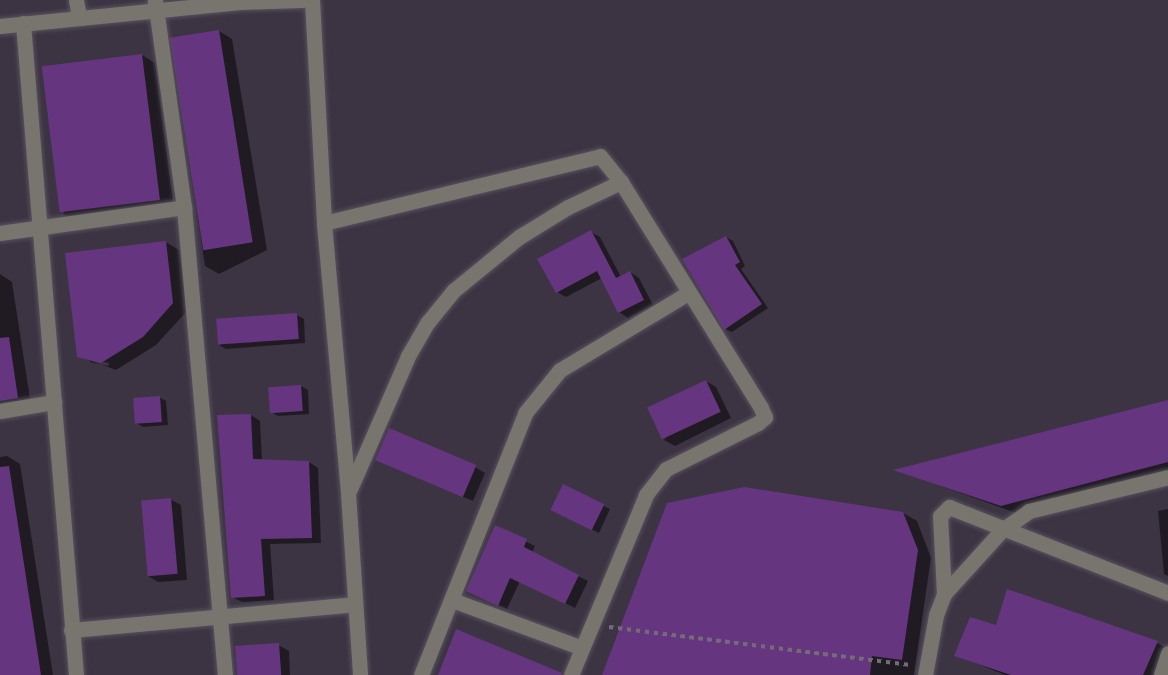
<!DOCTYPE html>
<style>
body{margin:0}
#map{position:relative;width:1168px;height:675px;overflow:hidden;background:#3c3442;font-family:"PT Sans Narrow",sans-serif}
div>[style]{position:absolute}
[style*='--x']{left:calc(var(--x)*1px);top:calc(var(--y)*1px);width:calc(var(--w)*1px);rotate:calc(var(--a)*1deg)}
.shadow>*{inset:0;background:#0007}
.building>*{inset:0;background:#663580;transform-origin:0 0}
.path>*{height:4px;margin-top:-2px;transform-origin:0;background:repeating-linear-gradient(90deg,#736c78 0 4.5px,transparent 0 9px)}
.roads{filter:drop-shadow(0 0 2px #59515f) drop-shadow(0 0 2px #59515f)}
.minor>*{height:15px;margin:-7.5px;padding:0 7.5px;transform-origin:7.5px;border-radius:7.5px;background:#78756e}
span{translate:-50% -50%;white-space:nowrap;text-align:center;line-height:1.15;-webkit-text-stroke:4.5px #211d24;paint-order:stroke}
</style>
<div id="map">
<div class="shadow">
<div style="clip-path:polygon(219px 31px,232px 39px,267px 250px,219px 274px,205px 266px,172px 39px)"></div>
<div style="clip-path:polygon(142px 55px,155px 63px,174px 208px,77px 221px,63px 214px)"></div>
<div style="clip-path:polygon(591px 232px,600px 237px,621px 277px,630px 272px,639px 278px,653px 305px,628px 318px,619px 312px,602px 278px,566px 297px,557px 292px)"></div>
<div style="clip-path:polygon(726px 237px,733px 241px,745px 266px,741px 269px,768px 308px,732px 332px,725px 329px)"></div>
<div style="clip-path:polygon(evenodd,166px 242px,179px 250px,187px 311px,156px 345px,116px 370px,78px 356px,166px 242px,90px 359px,109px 363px,108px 366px,90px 362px,90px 359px)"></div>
<div style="clip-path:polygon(0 274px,12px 282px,31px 405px,0 410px)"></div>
<div style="clip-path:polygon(297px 315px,304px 319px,305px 343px,226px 349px,219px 345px)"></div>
<div style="clip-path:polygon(706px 381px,716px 387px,731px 418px,675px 446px,664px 440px)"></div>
<div style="clip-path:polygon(301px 386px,308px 390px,309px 414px,278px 416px,271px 412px)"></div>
<div style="clip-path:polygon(159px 397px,166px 401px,168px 425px,143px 427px,136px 423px)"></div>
<div style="clip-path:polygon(1168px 401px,1168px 473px,1016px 513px,897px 470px)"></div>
<div style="clip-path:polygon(251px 415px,260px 421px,262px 461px,309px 462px,318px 468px,321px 543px,270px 544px,274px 600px,242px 602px,232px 597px)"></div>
<div style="clip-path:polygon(7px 456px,20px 464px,53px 675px,0 675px,0 457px)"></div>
<div style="clip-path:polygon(387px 465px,475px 467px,485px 473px,473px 501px)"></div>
<div style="clip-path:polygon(563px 486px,610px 509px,599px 533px,559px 513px)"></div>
<div style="clip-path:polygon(170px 499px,181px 505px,187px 580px,158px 582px,148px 576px)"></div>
<div style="clip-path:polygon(1168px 509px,1168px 576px,1164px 574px,1158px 511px)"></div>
<div style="clip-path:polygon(903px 513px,917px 521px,931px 558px,914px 675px,602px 675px)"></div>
<div style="clip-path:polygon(496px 527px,535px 546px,532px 553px,588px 581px,575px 608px,520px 581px,507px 609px,468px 591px)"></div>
<div style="clip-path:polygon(997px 627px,1157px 643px,1168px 649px,1160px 675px,1005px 675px,956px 655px)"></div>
<div style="clip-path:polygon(278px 645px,289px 651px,290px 675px,239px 675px)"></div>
</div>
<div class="building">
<div style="left:219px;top:30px;width:215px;height:50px;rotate:81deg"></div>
<div style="left:142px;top:54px;width:147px;height:101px;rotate:83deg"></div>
<div style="clip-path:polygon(591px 230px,616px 278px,630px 271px,644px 300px,618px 313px,597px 271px,556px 293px,537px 259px)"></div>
<div style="clip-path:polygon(726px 236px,740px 262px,735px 265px,762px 304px,724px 330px,682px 259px)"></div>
<div style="clip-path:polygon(166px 241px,173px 303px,143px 337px,101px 363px,77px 357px,65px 253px)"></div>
<div style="left:297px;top:313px;width:26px;height:81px;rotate:86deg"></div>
<div style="clip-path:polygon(9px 337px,18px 398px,0 401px,0 338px)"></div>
<div style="left:706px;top:380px;width:35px;height:65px;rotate:65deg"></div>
<div style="left:301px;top:385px;width:26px;height:33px;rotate:86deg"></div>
<div style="left:160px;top:396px;width:26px;height:27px;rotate:86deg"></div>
<div style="clip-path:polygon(1168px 400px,1168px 462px,1001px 506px,893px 470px)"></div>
<div style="clip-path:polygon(251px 414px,253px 459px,309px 461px,312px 538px,261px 539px,265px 596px,231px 598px,217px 415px)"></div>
<div style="left:389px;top:428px;width:95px;height:35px;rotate:23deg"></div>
<div style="clip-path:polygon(9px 466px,41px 675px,0 675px,0 467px)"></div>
<div style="left:563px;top:484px;width:46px;height:29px;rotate:26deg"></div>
<div style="clip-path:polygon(744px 487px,903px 512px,918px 550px,902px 660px,872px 656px,870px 675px,602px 675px,667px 503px)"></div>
<div style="left:171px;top:498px;width:76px;height:30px;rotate:85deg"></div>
<div style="clip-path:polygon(495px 525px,527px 539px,524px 547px,579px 575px,565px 604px,510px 578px,498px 606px,466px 591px)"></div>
<div style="clip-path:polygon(1007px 589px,1158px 641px,1143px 675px,1011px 675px,954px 656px,970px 617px,996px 625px)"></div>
<div style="clip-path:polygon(456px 629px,562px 673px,561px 675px,438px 675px)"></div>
<div style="left:279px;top:643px;width:32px;height:44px;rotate:86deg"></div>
</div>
<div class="path">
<div style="--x:609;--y:627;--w:304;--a:7.2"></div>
</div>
<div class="roads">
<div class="minor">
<div style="--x:76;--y:0;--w:17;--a:80"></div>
<div style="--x:312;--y:0;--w:223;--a:86.9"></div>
<div style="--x:324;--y:223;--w:271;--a:84.9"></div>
<div style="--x:348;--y:493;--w:182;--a:86.2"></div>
<div style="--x:23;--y:23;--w:654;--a:85.35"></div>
<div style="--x:0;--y:26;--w:241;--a:-5.7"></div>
<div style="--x:240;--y:2;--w:62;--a:-1.8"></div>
<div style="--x:184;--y:207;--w:470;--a:85"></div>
<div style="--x:324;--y:223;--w:284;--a:-13.6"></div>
<div style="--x:600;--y:156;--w:33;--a:51"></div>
<div style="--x:621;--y:182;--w:266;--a:58.2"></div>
<div style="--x:761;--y:408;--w:10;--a:66"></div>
<div style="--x:765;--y:417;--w:9;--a:139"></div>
<div style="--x:758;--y:423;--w:103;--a:153.4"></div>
<div style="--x:666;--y:469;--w:33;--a:128"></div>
<div style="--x:646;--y:495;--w:195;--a:112.6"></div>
<div style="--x:0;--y:233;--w:186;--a:-8"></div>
<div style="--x:184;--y:207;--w:209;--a:-98"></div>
<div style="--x:0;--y:411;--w:55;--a:-9.5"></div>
<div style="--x:350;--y:489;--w:145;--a:-66.4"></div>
<div style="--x:408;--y:356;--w:39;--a:-60"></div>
<div style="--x:428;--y:322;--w:40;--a:-51"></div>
<div style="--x:453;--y:291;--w:85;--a:-39.3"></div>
<div style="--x:519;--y:237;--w:57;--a:-31.5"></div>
<div style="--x:568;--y:207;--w:59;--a:-25.3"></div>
<div style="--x:944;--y:594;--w:78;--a:-92.9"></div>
<div style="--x:940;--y:516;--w:13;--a:-45"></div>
<div style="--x:949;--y:507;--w:235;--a:21.4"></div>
<div style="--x:452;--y:600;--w:136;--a:20.2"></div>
<div style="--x:71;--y:630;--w:285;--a:-5.2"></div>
<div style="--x:421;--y:675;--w:282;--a:-68.3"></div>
<div style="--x:525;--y:413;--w:55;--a:-50.9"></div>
<div style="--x:560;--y:370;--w:149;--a:-31"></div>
<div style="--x:925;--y:675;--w:61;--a:-79.6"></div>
<div style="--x:936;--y:615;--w:22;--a:-69"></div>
<div style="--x:944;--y:594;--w:86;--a:-47.8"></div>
<div style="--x:1002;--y:530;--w:33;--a:-35"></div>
<div style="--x:1029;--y:511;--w:143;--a:-13.7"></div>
<div style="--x:1161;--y:675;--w:23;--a:-72"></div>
</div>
</div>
</div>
